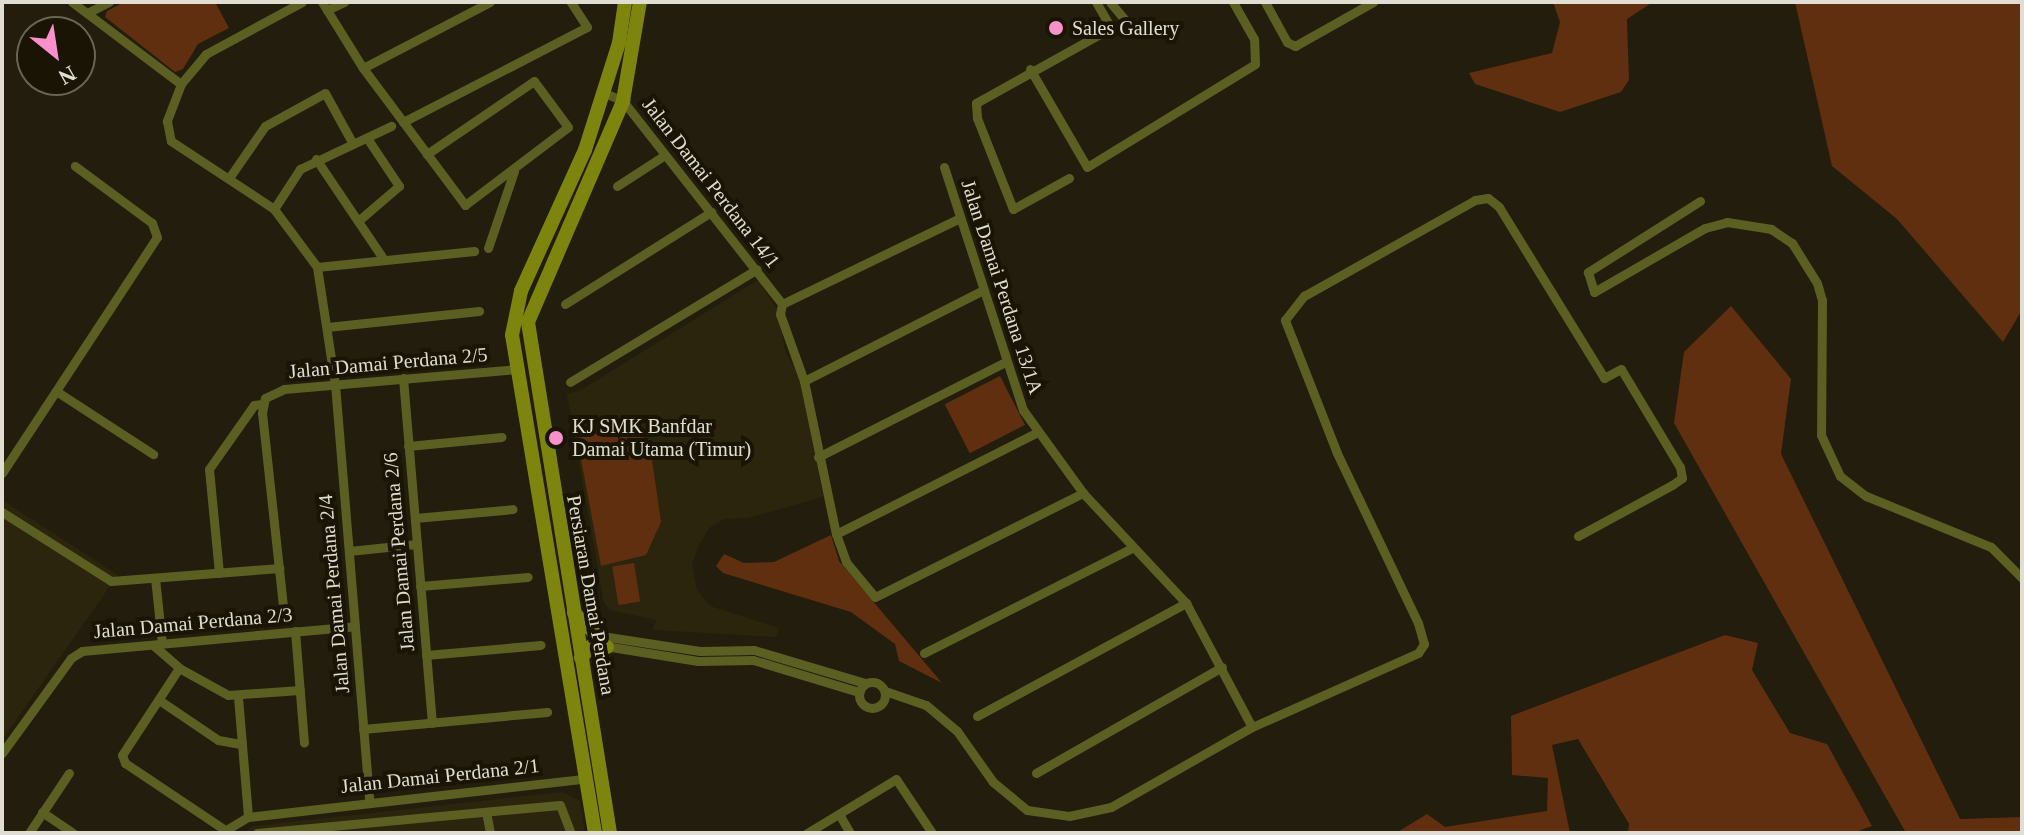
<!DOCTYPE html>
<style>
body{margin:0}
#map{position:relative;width:2024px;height:835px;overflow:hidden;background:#221d0c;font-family:Georgia,serif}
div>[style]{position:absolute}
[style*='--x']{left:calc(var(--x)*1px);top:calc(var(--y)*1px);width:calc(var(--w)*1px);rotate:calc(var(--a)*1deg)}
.built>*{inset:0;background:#2c250d}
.green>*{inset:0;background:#602f0f;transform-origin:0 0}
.street>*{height:9px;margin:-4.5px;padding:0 4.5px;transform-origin:4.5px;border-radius:4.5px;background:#5b5f21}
.street>.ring{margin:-4.5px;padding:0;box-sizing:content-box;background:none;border:9px solid #5b5f21;border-radius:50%}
.secondary>*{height:14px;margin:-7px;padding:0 7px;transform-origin:7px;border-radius:7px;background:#7e850f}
.dots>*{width:22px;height:22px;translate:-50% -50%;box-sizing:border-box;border:4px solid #191404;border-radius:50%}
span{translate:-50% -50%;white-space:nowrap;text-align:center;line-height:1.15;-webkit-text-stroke:8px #191404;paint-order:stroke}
.poi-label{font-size:20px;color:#e0ddd2}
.left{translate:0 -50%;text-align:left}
.street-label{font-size:20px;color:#e0ddd2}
.frame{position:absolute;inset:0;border:4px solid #e0ddd2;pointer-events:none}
.north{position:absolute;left:16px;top:16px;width:80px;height:80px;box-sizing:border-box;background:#191404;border:2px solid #696456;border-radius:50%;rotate:150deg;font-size:22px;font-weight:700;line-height:32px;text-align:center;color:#e0ddd2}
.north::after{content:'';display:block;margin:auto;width:28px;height:36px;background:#f890cb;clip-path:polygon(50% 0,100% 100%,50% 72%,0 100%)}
</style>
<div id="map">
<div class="built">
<div style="clip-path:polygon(758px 280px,778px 311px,785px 351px,800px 378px,823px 497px,748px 518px,724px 519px,709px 528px,698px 547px,692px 565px,697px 590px,710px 606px,779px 628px,776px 637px,653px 630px,656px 620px,610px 610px,604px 603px,567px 394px,581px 390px)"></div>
<div style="clip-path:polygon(2px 500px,118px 575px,2px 740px)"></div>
<div style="clip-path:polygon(562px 792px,580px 801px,585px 833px,244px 833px,253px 826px)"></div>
</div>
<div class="green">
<div style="clip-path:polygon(124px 2px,215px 2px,229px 28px,198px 44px,183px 69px,175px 72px,105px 17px,107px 11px)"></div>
<div style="clip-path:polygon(1553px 2px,1653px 2px,1627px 19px,1629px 80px,1621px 92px,1560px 112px,1475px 84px,1469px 73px,1552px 53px,1560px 22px)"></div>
<div style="clip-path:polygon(1795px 2px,2022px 2px,2022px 310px,2003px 342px,1897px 219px,1832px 166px)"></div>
<div style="clip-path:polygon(1731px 306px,1791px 379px,1781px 454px,1960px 819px,2022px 817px,2022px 833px,1906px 833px,1674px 423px,1684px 352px)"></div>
<div style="left:1000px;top:376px;width:55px;height:62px;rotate:63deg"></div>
<div style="clip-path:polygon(634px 426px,650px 446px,661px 522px,646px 555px,601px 566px,577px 438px)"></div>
<div style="clip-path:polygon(831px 535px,839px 561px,942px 683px,899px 661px,895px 644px,851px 612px,723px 573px,716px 566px,724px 554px,744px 563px,774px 562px)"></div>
<div style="left:634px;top:563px;width:39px;height:22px;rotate:81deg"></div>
<div style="clip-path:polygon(1725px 635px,1758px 643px,1752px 670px,1790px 733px,1827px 744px,1872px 826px,1853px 833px,1628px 833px,1629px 824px,1578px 739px,1552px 745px,1570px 833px,1396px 833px,1427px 814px,1445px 827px,1547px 811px,1548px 778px,1512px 775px,1511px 716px)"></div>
</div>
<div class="street">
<div style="--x:72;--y:2;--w:136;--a:37"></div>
<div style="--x:302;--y:2;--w:109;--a:151.6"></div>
<div style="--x:206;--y:54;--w:39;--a:130"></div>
<div style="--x:181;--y:84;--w:40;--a:111"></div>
<div style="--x:167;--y:121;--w:20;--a:79"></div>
<div style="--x:171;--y:141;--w:123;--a:33.4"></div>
<div style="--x:274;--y:209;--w:72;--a:53.4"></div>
<div style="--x:317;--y:267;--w:118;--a:81.3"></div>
<div style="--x:335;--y:384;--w:419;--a:85.3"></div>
<div style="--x:322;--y:2;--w:78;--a:58.2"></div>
<div style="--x:363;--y:68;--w:171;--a:53.3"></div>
<div style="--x:465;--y:205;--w:129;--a:-37.1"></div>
<div style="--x:568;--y:127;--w:57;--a:-126.5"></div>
<div style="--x:534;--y:81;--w:130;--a:145.7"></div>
<div style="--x:1096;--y:2;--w:30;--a:60"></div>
<div style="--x:1265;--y:2;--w:46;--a:61.2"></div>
<div style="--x:1287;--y:42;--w:9;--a:27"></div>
<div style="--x:1295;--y:46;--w:90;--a:-29.4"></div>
<div style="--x:327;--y:10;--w:19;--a:-25"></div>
<div style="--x:87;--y:13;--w:25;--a:-27"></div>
<div style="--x:363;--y:68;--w:143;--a:-27.5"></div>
<div style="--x:1030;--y:69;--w:113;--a:59.8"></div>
<div style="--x:1087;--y:167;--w:197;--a:-31.5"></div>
<div style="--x:1255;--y:64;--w:25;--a:-92"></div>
<div style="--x:1254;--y:39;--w:43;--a:-119.6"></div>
<div style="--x:605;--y:93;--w:20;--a:24"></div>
<div style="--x:623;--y:101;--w:258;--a:51.9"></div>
<div style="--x:403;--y:122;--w:207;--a:-27.3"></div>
<div style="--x:587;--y:27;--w:30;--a:-123"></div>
<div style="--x:316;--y:159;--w:122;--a:56"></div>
<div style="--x:944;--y:167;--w:256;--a:72"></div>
<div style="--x:1023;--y:410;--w:102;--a:54.1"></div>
<div style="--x:1083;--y:493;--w:151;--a:46.9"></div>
<div style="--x:1186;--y:603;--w:140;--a:62"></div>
<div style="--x:229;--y:178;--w:63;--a:-55.3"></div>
<div style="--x:265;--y:126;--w:68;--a:-28.8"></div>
<div style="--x:325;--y:93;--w:58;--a:61.2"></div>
<div style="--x:1069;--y:178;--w:64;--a:151"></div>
<div style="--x:1013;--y:209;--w:98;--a:-111.6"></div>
<div style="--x:977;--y:118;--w:15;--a:-94"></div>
<div style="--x:976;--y:103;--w:154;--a:-29.1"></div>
<div style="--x:1111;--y:28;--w:12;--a:0"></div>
<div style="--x:1123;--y:28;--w:8;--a:-76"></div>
<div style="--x:1125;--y:20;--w:23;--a:-130"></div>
<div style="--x:617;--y:186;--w:57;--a:-32.9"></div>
<div style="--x:1700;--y:201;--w:133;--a:147.6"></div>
<div style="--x:1588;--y:272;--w:21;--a:73"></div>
<div style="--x:1594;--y:292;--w:128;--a:-30"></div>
<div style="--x:1705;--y:228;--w:23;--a:-15"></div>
<div style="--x:1727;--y:222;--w:45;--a:9"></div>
<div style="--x:1771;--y:229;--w:25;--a:34"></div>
<div style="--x:1792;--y:243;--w:47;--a:58"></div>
<div style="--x:1817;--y:283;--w:18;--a:74"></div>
<div style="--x:1822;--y:300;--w:135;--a:90.4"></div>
<div style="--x:1821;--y:435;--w:45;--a:65.1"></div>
<div style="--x:1840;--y:476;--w:33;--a:38"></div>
<div style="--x:1866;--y:496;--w:135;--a:22.2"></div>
<div style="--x:1991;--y:547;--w:44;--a:45"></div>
<div style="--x:274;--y:209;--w:48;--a:-57"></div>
<div style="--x:300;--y:169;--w:101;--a:-25.3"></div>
<div style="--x:358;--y:221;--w:54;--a:-40.5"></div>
<div style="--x:399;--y:186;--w:58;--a:-123.7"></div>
<div style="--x:488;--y:248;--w:81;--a:-71.3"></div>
<div style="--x:317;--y:267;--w:158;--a:-5.8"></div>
<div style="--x:565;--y:304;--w:173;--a:-32.2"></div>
<div style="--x:782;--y:304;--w:10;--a:101"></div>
<div style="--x:780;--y:314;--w:71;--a:70.3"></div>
<div style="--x:804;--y:381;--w:156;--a:78.2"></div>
<div style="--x:836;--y:534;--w:30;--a:70"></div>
<div style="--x:846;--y:562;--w:45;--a:50.4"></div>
<div style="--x:875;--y:597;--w:233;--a:-26.6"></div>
<div style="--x:782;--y:304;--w:198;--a:-25.8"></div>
<div style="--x:327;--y:327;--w:153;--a:-6"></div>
<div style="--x:403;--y:378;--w:346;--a:85.2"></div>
<div style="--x:804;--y:381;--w:201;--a:-26.9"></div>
<div style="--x:570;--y:382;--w:218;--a:-31.1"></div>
<div style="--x:56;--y:391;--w:116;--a:33"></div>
<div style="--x:408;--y:446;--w:94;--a:-5.5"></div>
<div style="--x:818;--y:457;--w:210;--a:-26.9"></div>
<div style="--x:2;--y:473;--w:282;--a:-56.7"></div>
<div style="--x:157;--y:237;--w:15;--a:-110"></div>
<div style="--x:152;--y:223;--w:96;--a:-143.5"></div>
<div style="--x:2;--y:512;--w:129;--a:32.3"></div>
<div style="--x:111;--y:581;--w:169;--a:-4.4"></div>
<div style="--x:415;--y:518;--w:98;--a:-5.2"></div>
<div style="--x:836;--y:534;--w:226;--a:-26.8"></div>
<div style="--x:349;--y:551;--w:68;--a:-5.9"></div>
<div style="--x:219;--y:573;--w:104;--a:-95.5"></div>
<div style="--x:209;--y:469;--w:78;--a:-54.9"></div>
<div style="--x:254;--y:405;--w:8;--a:-7"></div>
<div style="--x:155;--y:578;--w:66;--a:83.9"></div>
<div style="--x:420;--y:586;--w:108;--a:-4.8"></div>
<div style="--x:283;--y:606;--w:194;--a:-96.2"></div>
<div style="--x:262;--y:413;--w:15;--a:-79"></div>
<div style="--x:265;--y:398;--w:21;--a:-25"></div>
<div style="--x:284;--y:389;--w:232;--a:-4.9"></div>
<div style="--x:295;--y:631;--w:112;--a:85.4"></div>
<div style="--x:595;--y:635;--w:106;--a:8.7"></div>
<div style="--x:700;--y:651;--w:54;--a:-1.1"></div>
<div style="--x:754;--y:650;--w:116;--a:16.6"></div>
<div style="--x:153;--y:645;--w:35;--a:41"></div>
<div style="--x:179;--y:668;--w:56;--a:28.9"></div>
<div style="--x:228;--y:695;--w:72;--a:-4"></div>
<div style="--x:605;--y:646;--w:94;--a:9.2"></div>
<div style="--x:698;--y:661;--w:55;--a:-1"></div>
<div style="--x:753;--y:660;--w:111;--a:16.8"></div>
<div style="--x:924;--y:653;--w:233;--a:-26.8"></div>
<div style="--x:426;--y:655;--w:115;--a:-5"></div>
<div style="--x:179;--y:668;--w:104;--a:123.2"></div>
<div style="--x:122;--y:755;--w:9;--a:69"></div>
<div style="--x:125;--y:763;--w:120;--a:33.8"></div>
<div class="ring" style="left:859px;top:682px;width:17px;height:17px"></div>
<div style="--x:885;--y:691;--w:43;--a:18.9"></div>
<div style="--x:926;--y:705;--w:40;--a:40"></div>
<div style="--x:957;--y:731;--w:62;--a:54.8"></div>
<div style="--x:993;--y:782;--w:44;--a:39.5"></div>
<div style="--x:1027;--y:810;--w:42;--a:8.1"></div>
<div style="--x:1069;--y:816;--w:43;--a:-12.1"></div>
<div style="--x:1111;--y:807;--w:162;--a:-29.6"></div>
<div style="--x:1252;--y:727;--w:182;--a:-24"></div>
<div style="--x:1418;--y:653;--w:11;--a:-56"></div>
<div style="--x:1424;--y:644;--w:22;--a:-106"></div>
<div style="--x:1418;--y:623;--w:188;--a:-115.5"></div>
<div style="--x:1337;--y:453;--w:143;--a:-111.4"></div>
<div style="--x:1285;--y:320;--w:31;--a:-52"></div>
<div style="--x:1304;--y:296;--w:196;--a:-29.3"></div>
<div style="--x:1475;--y:200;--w:13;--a:-9"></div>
<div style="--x:1488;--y:198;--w:14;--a:39"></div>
<div style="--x:1499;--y:207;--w:201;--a:58.4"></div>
<div style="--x:1604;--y:378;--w:19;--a:-28"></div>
<div style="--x:1621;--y:369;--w:114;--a:59"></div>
<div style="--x:1680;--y:467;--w:11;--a:80"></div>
<div style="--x:1682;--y:478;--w:12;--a:145"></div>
<div style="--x:1672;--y:485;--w:107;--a:151.5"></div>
<div style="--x:238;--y:697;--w:120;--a:85.2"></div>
<div style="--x:159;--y:700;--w:71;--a:34.1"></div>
<div style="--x:218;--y:740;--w:23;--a:10"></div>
<div style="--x:977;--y:716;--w:238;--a:-28.4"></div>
<div style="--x:363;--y:729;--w:185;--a:-5.3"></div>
<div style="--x:2;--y:753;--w:117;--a:-54"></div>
<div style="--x:71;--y:658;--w:13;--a:-32"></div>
<div style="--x:82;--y:651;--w:274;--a:-5.2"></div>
<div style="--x:1036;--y:773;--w:214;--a:-29.7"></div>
<div style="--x:42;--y:812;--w:37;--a:34"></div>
<div style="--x:486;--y:812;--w:21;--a:79"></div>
<div style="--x:839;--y:814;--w:22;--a:60"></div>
<div style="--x:29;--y:833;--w:72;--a:-56.3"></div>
<div style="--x:221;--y:833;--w:31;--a:-31"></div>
<div style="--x:248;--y:817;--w:337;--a:-6.5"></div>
<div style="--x:257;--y:833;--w:304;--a:-5.3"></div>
<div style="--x:560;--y:805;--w:30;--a:69"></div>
<div style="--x:807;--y:833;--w:104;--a:-31.2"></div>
<div style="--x:896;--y:779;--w:65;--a:56.3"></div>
</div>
<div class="secondary">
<div style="--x:574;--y:613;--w:33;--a:44"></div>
<div style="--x:581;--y:658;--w:14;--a:-51"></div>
<div style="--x:590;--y:647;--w:17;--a:0"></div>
<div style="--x:595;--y:833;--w:505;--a:-99.46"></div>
<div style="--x:512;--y:335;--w:45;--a:-78.4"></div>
<div style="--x:521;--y:291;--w:155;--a:-65.6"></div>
<div style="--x:585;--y:150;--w:112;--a:-72.4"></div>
<div style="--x:619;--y:43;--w:41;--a:-81.7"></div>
<div style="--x:610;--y:833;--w:518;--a:-99.12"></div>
<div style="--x:528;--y:322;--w:241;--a:-66.7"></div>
<div style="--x:623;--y:101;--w:100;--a:-80.3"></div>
</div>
<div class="dots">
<div style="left:1056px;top:28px;background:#f890cb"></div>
<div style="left:556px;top:438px;background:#f890cb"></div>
</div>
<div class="poi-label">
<span class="left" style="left:1072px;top:28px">Sales Gallery</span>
<span class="left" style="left:572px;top:438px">KJ SMK Banfdar<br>Damai Utama (Timur)</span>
</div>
<div class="street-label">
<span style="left:711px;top:183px;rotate:52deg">Jalan Damai Perdana 14/1</span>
<span style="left:1002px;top:287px;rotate:72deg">Jalan Damai Perdana 13/1A</span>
<span style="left:388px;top:363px;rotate:-5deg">Jalan Damai Perdana 2/5</span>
<span style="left:399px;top:552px;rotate:-95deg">Jalan Damai Perdana 2/6</span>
<span style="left:334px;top:594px;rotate:-95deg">Jalan Damai Perdana 2/4</span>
<span style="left:591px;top:595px;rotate:80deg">Persiaran Damai Perdana</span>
<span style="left:193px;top:623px;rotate:-5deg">Jalan Damai Perdana 2/3</span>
<span style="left:440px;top:776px;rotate:-6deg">Jalan Damai Perdana 2/1</span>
</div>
<div class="frame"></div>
<div class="north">N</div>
</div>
